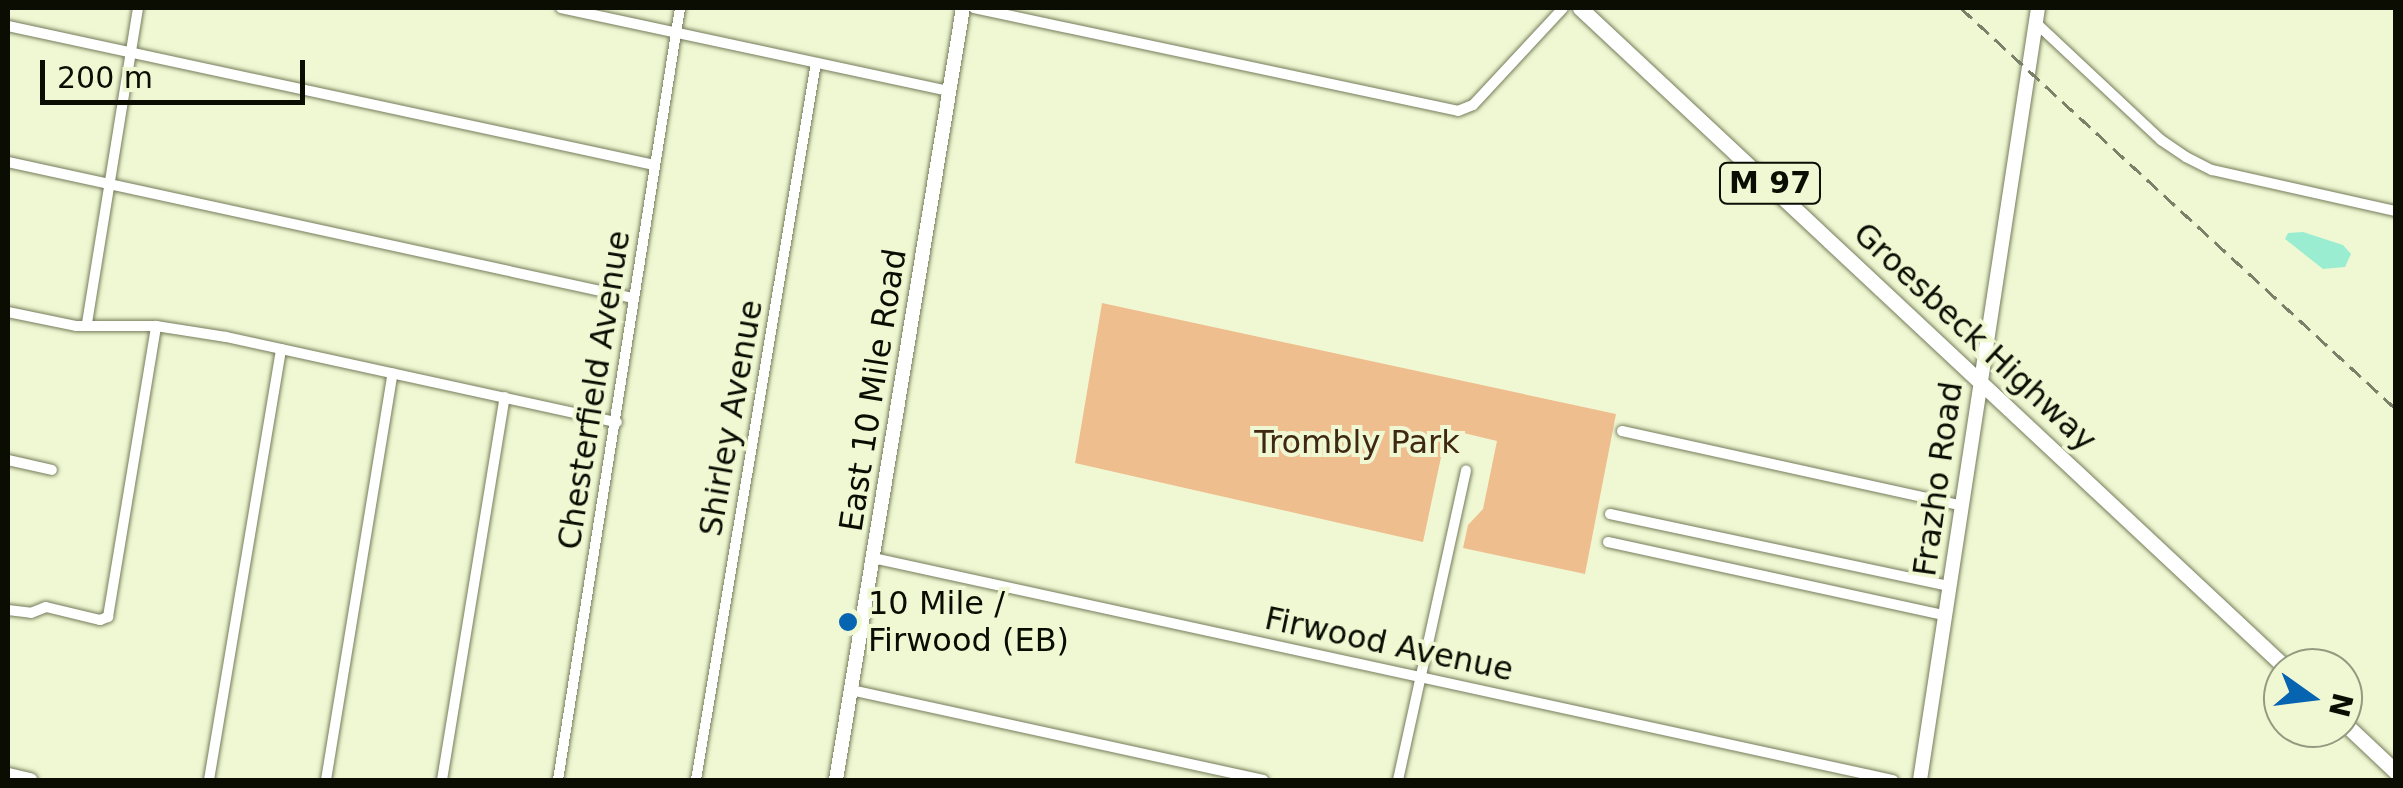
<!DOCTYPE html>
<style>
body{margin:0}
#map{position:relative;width:2403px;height:788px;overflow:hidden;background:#f0f8d3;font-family:"DejaVu Sans",sans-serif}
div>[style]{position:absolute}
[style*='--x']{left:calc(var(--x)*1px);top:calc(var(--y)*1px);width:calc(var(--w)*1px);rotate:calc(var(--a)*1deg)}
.green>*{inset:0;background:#efbe8f}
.water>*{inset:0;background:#9bedd2}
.roads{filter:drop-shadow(0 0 2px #757c5b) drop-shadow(0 0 2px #757c5b)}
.street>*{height:10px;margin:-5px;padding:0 5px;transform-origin:5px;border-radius:5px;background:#fff}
.secondary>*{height:14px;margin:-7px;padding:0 7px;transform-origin:7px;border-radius:7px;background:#fff}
.primary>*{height:15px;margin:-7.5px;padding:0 7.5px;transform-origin:7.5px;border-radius:7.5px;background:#fff}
.rail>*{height:2.5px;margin-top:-1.25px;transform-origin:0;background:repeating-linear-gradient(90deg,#7b8069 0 15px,transparent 0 23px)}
.dots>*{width:28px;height:28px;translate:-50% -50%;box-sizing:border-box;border:5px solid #f0f8d3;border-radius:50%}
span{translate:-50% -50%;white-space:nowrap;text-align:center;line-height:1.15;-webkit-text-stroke:8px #f0f8d3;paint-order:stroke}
.shield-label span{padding:2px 8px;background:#f0f8d3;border:2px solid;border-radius:8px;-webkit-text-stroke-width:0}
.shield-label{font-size:30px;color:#0b0d03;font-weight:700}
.street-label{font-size:32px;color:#0b0d03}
.park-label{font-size:32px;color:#3f2812}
.poi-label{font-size:32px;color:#0b0d03}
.left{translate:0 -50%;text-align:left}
.frame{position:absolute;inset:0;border:10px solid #0b0d03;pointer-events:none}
.north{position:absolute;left:2263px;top:648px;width:100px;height:100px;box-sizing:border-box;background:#f0f8d3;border:2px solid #949a80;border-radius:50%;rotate:104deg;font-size:28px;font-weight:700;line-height:40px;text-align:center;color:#0b0d03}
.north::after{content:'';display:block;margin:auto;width:35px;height:45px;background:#0664b1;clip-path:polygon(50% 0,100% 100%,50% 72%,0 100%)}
.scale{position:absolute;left:40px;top:60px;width:265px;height:45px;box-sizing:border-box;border:5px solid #0b0d03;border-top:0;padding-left:12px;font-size:30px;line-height:35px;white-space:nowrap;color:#0b0d03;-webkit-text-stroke:8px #f0f8d3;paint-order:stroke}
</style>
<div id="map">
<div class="green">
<div style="clip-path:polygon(1102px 303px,1616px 414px,1585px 574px,1463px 548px,1468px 525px,1483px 509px,1497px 441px,1447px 429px,1423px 542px,1075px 463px)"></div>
</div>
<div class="water">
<div style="clip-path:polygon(2303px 232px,2343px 245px,2351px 254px,2345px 267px,2323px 269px,2285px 239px,2288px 233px)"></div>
</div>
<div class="roads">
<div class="street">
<div style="--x:561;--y:8;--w:397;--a:12.1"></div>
<div style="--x:974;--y:8;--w:495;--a:12"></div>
<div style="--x:1458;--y:111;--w:16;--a:-22"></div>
<div style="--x:1473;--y:105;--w:132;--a:-47.1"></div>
<div style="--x:2036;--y:23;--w:171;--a:43.1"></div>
<div style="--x:2161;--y:140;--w:30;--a:34"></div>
<div style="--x:2186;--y:157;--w:29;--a:27"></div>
<div style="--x:2212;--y:170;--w:189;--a:12.6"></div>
<div style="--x:8;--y:26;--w:661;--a:12.14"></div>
<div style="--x:8;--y:162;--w:640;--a:12.28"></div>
<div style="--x:8;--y:312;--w:69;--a:11.6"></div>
<div style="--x:76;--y:326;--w:80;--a:0"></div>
<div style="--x:156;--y:326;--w:71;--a:8.9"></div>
<div style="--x:226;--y:337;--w:400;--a:12.3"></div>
<div style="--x:87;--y:323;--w:319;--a:-80.8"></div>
<div style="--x:1622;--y:431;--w:349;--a:12.4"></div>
<div style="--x:8;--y:460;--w:45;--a:12.8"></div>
<div style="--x:1610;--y:514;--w:348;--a:12"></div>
<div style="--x:1608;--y:542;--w:346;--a:12.3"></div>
<div style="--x:873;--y:558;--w:1044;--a:12.28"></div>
<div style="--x:8;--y:610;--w:23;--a:7"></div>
<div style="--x:31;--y:613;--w:16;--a:-22"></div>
<div style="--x:46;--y:607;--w:56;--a:13.5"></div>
<div style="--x:100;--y:620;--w:9;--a:-21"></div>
<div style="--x:108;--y:617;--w:295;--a:-80.6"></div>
<div style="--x:851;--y:690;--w:422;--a:12.3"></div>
<div style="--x:209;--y:780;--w:437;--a:-80.5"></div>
<div style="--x:326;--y:780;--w:412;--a:-80.7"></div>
<div style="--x:442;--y:780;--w:388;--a:-80.7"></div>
<div style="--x:558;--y:780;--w:782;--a:-81.02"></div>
<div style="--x:696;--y:780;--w:727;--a:-80.5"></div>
<div style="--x:1398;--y:780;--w:317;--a:-77.6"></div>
</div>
<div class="secondary">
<div style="--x:8;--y:775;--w:23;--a:13"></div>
<div style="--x:836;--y:780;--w:782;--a:-80.66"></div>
<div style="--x:1920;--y:780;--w:781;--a:-81.31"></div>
</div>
<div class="primary">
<div style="--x:1580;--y:8;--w:966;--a:43.07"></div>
<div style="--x:2343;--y:722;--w:73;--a:43.3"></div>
</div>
</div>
<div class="rail">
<div style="--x:1961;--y:8;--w:592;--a:42.67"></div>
</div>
<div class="dots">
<div style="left:848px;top:622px;background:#0664b1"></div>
</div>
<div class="shield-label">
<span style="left:1770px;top:183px">M 97</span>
</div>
<div class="street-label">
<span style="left:1975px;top:337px;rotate:43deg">Groesbeck Highway</span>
<span style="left:594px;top:390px;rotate:-81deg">Chesterfield Avenue</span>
<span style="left:873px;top:390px;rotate:-81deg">East 10 Mile Road</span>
<span style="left:731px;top:418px;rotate:-80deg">Shirley Avenue</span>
<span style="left:1938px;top:479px;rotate:-82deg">Frazho Road</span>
<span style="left:1389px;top:644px;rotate:12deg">Firwood Avenue</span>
</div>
<div class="park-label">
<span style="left:1357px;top:442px">Trombly Park</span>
</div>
<div class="poi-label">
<span class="left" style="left:868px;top:622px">10 Mile /<br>Firwood (EB)</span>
</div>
<div class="frame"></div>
<div class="north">N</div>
<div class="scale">200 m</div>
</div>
